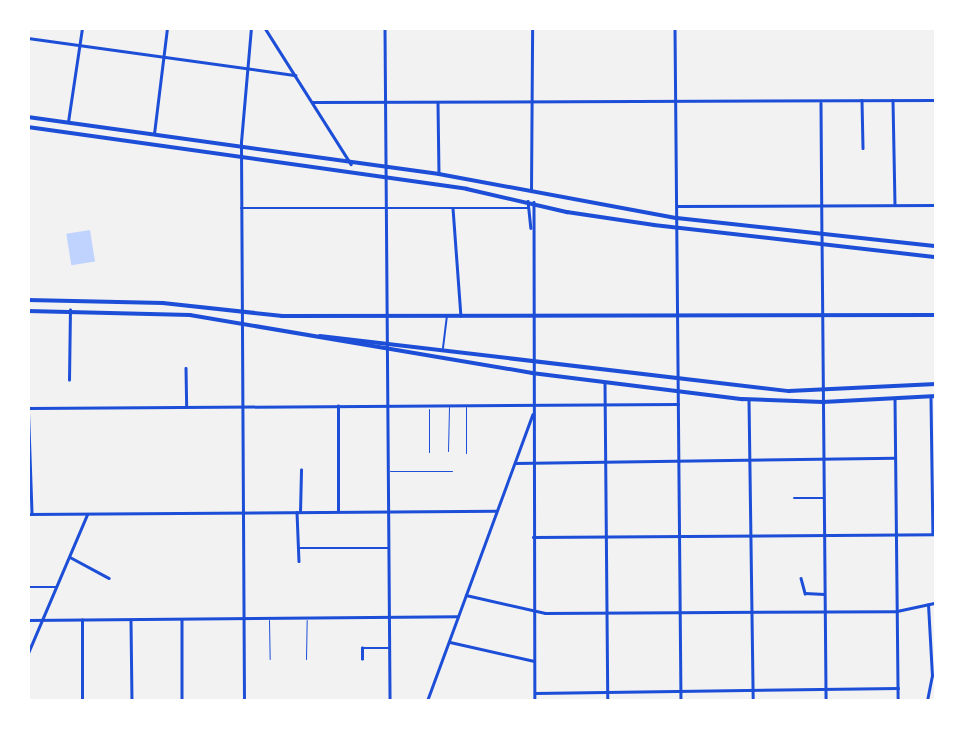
<!DOCTYPE html>
<style>
body{margin:0}
#map{position:relative;width:964px;height:729px;overflow:hidden;background:#f2f2f2;font-family:Helvetica,sans-serif}
div>[style]{position:absolute}
[style*='--x']{left:calc(var(--x)*1px);top:calc(var(--y)*1px);width:calc(var(--w)*1px);rotate:calc(var(--a)*1deg)}
.water>*{inset:0;background:#bfd3fe;transform-origin:0 0}
.service>*{height:1px;margin:-0.5px;padding:0 0.5px;transform-origin:0.5px;border-radius:0.5px;background:#1d4ed8}
.pedestrian>*{height:2px;margin:-1px;padding:0 1px;transform-origin:1px;border-radius:1px;background:#1d4ed8}
.minor>*{height:2.5px;margin:-1.25px;padding:0 1.25px;transform-origin:1.25px;border-radius:1.25px;background:#1d4ed8}
.tertiary>*{height:2.5px;margin:-1.25px;padding:0 1.25px;transform-origin:1.25px;border-radius:1.25px;background:#1d4ed8}
.primary>*{height:3.5px;margin:-1.75px;padding:0 1.75px;transform-origin:1.75px;border-radius:1.75px;background:#1d4ed8}
span{translate:-50% -50%;white-space:nowrap;text-align:center;line-height:1.15;-webkit-text-stroke:5px #fff;paint-order:stroke}
.frame{position:absolute;inset:0;border:30px solid #fff;pointer-events:none}
</style>
<div id="map">
<div class="water">
<div style="left:90px;top:230px;width:32px;height:24px;rotate:81deg"></div>
</div>
<div class="service">
<div style="--x:466;--y:407;--w:46;--a:90"></div>
<div style="--x:448;--y:451;--w:44;--a:-88.7"></div>
<div style="--x:429;--y:452;--w:43;--a:-90"></div>
<div style="--x:390;--y:471;--w:62;--a:0"></div>
<div style="--x:269;--y:620;--w:39;--a:89"></div>
<div style="--x:306;--y:659;--w:39;--a:-89"></div>
</div>
<div class="pedestrian">
<div style="--x:443;--y:348;--w:31;--a:-83"></div>
</div>
<div class="minor">
<div style="--x:385;--y:28;--w:673;--a:89.57"></div>
<div style="--x:675;--y:28;--w:673;--a:89.49"></div>
<div style="--x:28;--y:38;--w:270;--a:7.9"></div>
<div style="--x:862;--y:100;--w:48;--a:88.8"></div>
<div style="--x:893;--y:100;--w:105;--a:88.9"></div>
<div style="--x:313;--y:102;--w:623;--a:-0.18"></div>
<div style="--x:438;--y:103;--w:70;--a:89.2"></div>
<div style="--x:821;--y:103;--w:130;--a:89.6"></div>
<div style="--x:68;--y:122;--w:95;--a:-81.5"></div>
<div style="--x:154;--y:134;--w:107;--a:-83"></div>
<div style="--x:531;--y:191;--w:163;--a:-89.6"></div>
<div style="--x:528;--y:201;--w:27;--a:84"></div>
<div style="--x:534;--y:202;--w:499;--a:89.9"></div>
<div style="--x:677;--y:206;--w:259;--a:-0.2"></div>
<div style="--x:241;--y:208;--w:287;--a:0"></div>
<div style="--x:453;--y:208;--w:108;--a:85.8"></div>
<div style="--x:186;--y:368;--w:39;--a:89"></div>
<div style="--x:69;--y:380;--w:70;--a:-89.2"></div>
<div style="--x:605;--y:382;--w:319;--a:89.5"></div>
<div style="--x:931;--y:397;--w:137;--a:89.2"></div>
<div style="--x:28;--y:398;--w:116;--a:88"></div>
<div style="--x:895;--y:398;--w:303;--a:89.4"></div>
<div style="--x:749;--y:399;--w:302;--a:89.2"></div>
<div style="--x:29;--y:408;--w:649;--a:-0.35"></div>
<div style="--x:515;--y:463;--w:380;--a:-0.8"></div>
<div style="--x:794;--y:498;--w:30;--a:0"></div>
<div style="--x:338;--y:511;--w:105;--a:-90"></div>
<div style="--x:297;--y:512;--w:49;--a:87.7"></div>
<div style="--x:300;--y:512;--w:42;--a:-88.6"></div>
<div style="--x:28;--y:514;--w:468;--a:-0.4"></div>
<div style="--x:533;--y:537;--w:403;--a:-0.4"></div>
<div style="--x:298;--y:548;--w:90;--a:0"></div>
<div style="--x:70;--y:557;--w:44;--a:28.3"></div>
<div style="--x:801;--y:578;--w:16;--a:75"></div>
<div style="--x:805;--y:593;--w:19;--a:3"></div>
<div style="--x:28;--y:587;--w:28;--a:0"></div>
<div style="--x:466;--y:595;--w:81;--a:12.8"></div>
<div style="--x:545;--y:613;--w:352;--a:-0.3"></div>
<div style="--x:897;--y:611;--w:40;--a:-12"></div>
<div style="--x:28;--y:620;--w:430;--a:-0.5"></div>
<div style="--x:131;--y:620;--w:81;--a:89.3"></div>
<div style="--x:182;--y:620;--w:81;--a:90"></div>
<div style="--x:450;--y:642;--w:86;--a:12.7"></div>
<div style="--x:28;--y:653;--w:150;--a:-66.9"></div>
<div style="--x:362;--y:659;--w:11;--a:-90"></div>
<div style="--x:362;--y:648;--w:27;--a:0"></div>
<div style="--x:535;--y:693;--w:363;--a:-0.8"></div>
<div style="--x:82;--y:701;--w:81;--a:-90"></div>
<div style="--x:244;--y:701;--w:559;--a:-90.31"></div>
<div style="--x:241;--y:142;--w:114;--a:-85"></div>
<div style="--x:427;--y:701;--w:305;--a:-69.8"></div>
<div style="--x:927;--y:701;--w:25;--a:-79"></div>
<div style="--x:932;--y:676;--w:71;--a:-93.2"></div>
</div>
<div class="tertiary">
<div style="--x:265;--y:28;--w:161;--a:57.7"></div>
<div style="--x:822;--y:233;--w:468;--a:89.5"></div>
</div>
<div class="primary">
<div style="--x:28;--y:117;--w:415;--a:7.9"></div>
<div style="--x:439;--y:174;--w:242;--a:10.5"></div>
<div style="--x:677;--y:218;--w:261;--a:6.2"></div>
<div style="--x:28;--y:127;--w:443;--a:8"></div>
<div style="--x:467;--y:189;--w:103;--a:13"></div>
<div style="--x:567;--y:212;--w:88;--a:8.5"></div>
<div style="--x:654;--y:225;--w:284;--a:6.5"></div>
<div style="--x:28;--y:300;--w:135;--a:1.3"></div>
<div style="--x:163;--y:303;--w:120;--a:6.2"></div>
<div style="--x:282;--y:316;--w:654;--a:-0.09"></div>
<div style="--x:28;--y:311;--w:162;--a:1.4"></div>
<div style="--x:190;--y:315;--w:347;--a:9.6"></div>
<div style="--x:532;--y:373;--w:212;--a:7.1"></div>
<div style="--x:742;--y:399;--w:81;--a:2.1"></div>
<div style="--x:823;--y:402;--w:113;--a:-3"></div>
<div style="--x:320;--y:336;--w:472;--a:6.7"></div>
<div style="--x:789;--y:391;--w:147;--a:-2.7"></div>
</div>
<div class="frame"></div>
</div>
